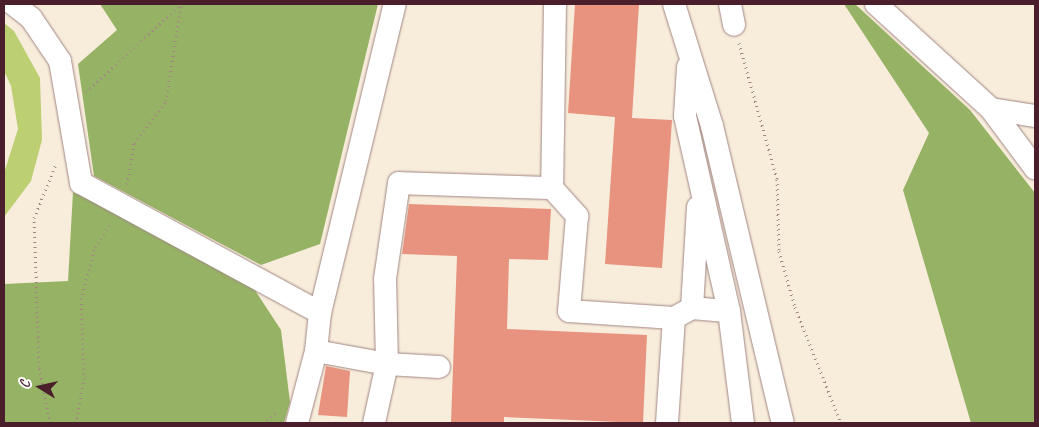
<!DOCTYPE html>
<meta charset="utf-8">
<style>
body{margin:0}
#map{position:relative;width:1039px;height:427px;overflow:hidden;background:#f8ecdb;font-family:Caveat,sans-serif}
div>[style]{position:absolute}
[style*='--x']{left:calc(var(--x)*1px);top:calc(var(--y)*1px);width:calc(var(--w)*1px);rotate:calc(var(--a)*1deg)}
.green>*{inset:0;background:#bdcf73}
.forest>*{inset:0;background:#96b265}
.building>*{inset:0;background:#e7937f}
.path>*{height:3px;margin-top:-1.5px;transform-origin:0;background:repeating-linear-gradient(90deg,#a18683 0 1px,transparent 0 5px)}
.roads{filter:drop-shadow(0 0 1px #a18683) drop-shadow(0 0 1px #a18683)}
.minor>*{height:22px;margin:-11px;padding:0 11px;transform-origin:11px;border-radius:11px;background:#fff}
span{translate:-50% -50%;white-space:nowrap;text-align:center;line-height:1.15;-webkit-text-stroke:4px #fff;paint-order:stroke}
.frame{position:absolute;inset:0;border:5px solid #4a1f2b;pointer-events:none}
.north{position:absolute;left:15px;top:362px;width:50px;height:50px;-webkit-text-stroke:4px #fff;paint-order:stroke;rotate:280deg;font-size:14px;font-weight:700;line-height:20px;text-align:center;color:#4a1f2b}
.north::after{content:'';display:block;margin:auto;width:18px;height:22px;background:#4a1f2b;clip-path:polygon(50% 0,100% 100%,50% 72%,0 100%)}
</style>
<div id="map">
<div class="green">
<div style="clip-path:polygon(4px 23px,14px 31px,40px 78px,42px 140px,31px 181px,4px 217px,4px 173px,18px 129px,11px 86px,4px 71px)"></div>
</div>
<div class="forest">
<div style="clip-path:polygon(100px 4px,378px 4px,320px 244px,261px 265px,94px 176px,78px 64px,117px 30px)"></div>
<div style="clip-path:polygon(844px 4px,855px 4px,970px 110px,1035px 193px,1035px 423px,971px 423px,903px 190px,929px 133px)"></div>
<div style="clip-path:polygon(73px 192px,247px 278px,281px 330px,290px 402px,284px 423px,4px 423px,4px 284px,68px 281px)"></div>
</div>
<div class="building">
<div style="clip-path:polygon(575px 4px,639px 4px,632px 118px,672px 120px,662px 268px,605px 264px,615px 117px,568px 113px)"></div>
<div style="clip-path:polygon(409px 204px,551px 209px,548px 260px,509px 259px,507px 329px,647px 335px,643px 423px,504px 417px,504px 423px,451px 423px,457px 256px,402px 254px)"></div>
<div style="clip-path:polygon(326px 366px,350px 371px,347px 417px,318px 415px)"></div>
</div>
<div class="path">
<div style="--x:739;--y:43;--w:141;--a:74.4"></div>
<div style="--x:777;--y:179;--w:72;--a:88.4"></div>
<div style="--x:779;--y:251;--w:58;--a:74.1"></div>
<div style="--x:795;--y:307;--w:125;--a:68.4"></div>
<div style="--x:86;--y:92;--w:129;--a:-42.8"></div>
<div style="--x:127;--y:184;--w:42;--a:-80.3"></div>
<div style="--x:134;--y:143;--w:53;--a:-52.7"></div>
<div style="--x:166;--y:101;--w:98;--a:-81.2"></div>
<div style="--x:50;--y:423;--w:57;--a:-101.1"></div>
<div style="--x:39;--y:367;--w:149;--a:-91.9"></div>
<div style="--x:34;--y:218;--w:58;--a:-67.8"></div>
<div style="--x:76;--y:423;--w:45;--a:-79.7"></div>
<div style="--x:84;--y:379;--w:80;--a:-92.1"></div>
<div style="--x:81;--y:299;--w:54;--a:-74.9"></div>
<div style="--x:95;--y:247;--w:30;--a:-56"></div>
<div style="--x:263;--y:423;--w:19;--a:-39"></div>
</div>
<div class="roads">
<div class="minor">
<div style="--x:13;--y:4;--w:23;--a:38"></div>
<div style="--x:31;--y:18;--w:52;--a:56"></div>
<div style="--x:60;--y:61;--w:124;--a:80.2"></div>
<div style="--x:81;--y:183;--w:272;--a:28.5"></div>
<div style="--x:555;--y:4;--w:184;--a:90.9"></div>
<div style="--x:552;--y:188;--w:38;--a:48"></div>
<div style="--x:577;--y:216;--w:95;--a:94.8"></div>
<div style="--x:569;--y:311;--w:105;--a:3.8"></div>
<div style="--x:674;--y:318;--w:21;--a:-29"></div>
<div style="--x:692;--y:308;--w:37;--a:5"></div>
<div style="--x:674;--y:4;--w:128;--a:72.7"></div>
<div style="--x:712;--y:126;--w:305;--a:76.6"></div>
<div style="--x:730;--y:4;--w:21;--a:79"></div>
<div style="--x:876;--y:4;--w:156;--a:42.4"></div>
<div style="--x:991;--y:109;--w:45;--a:9"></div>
<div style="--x:688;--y:67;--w:49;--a:93.5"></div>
<div style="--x:685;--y:116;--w:200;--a:77.3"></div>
<div style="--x:729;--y:311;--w:113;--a:82.9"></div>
<div style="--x:991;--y:109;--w:74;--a:53.3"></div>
<div style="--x:692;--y:308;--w:101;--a:-86.6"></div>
<div style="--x:316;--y:351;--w:72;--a:10.4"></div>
<div style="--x:387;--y:364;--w:52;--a:3.3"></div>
<div style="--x:297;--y:423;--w:74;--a:-75.2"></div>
<div style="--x:316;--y:351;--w:38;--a:-84"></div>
<div style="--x:320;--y:313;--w:318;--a:-76.4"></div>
<div style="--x:374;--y:423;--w:60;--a:-77.6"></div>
<div style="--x:387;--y:364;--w:85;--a:-91.3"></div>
<div style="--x:385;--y:279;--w:97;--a:-81.7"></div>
<div style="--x:399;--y:183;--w:153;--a:1.9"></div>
<div style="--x:667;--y:423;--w:105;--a:-86.2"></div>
</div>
</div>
<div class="frame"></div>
<div class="north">С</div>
</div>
